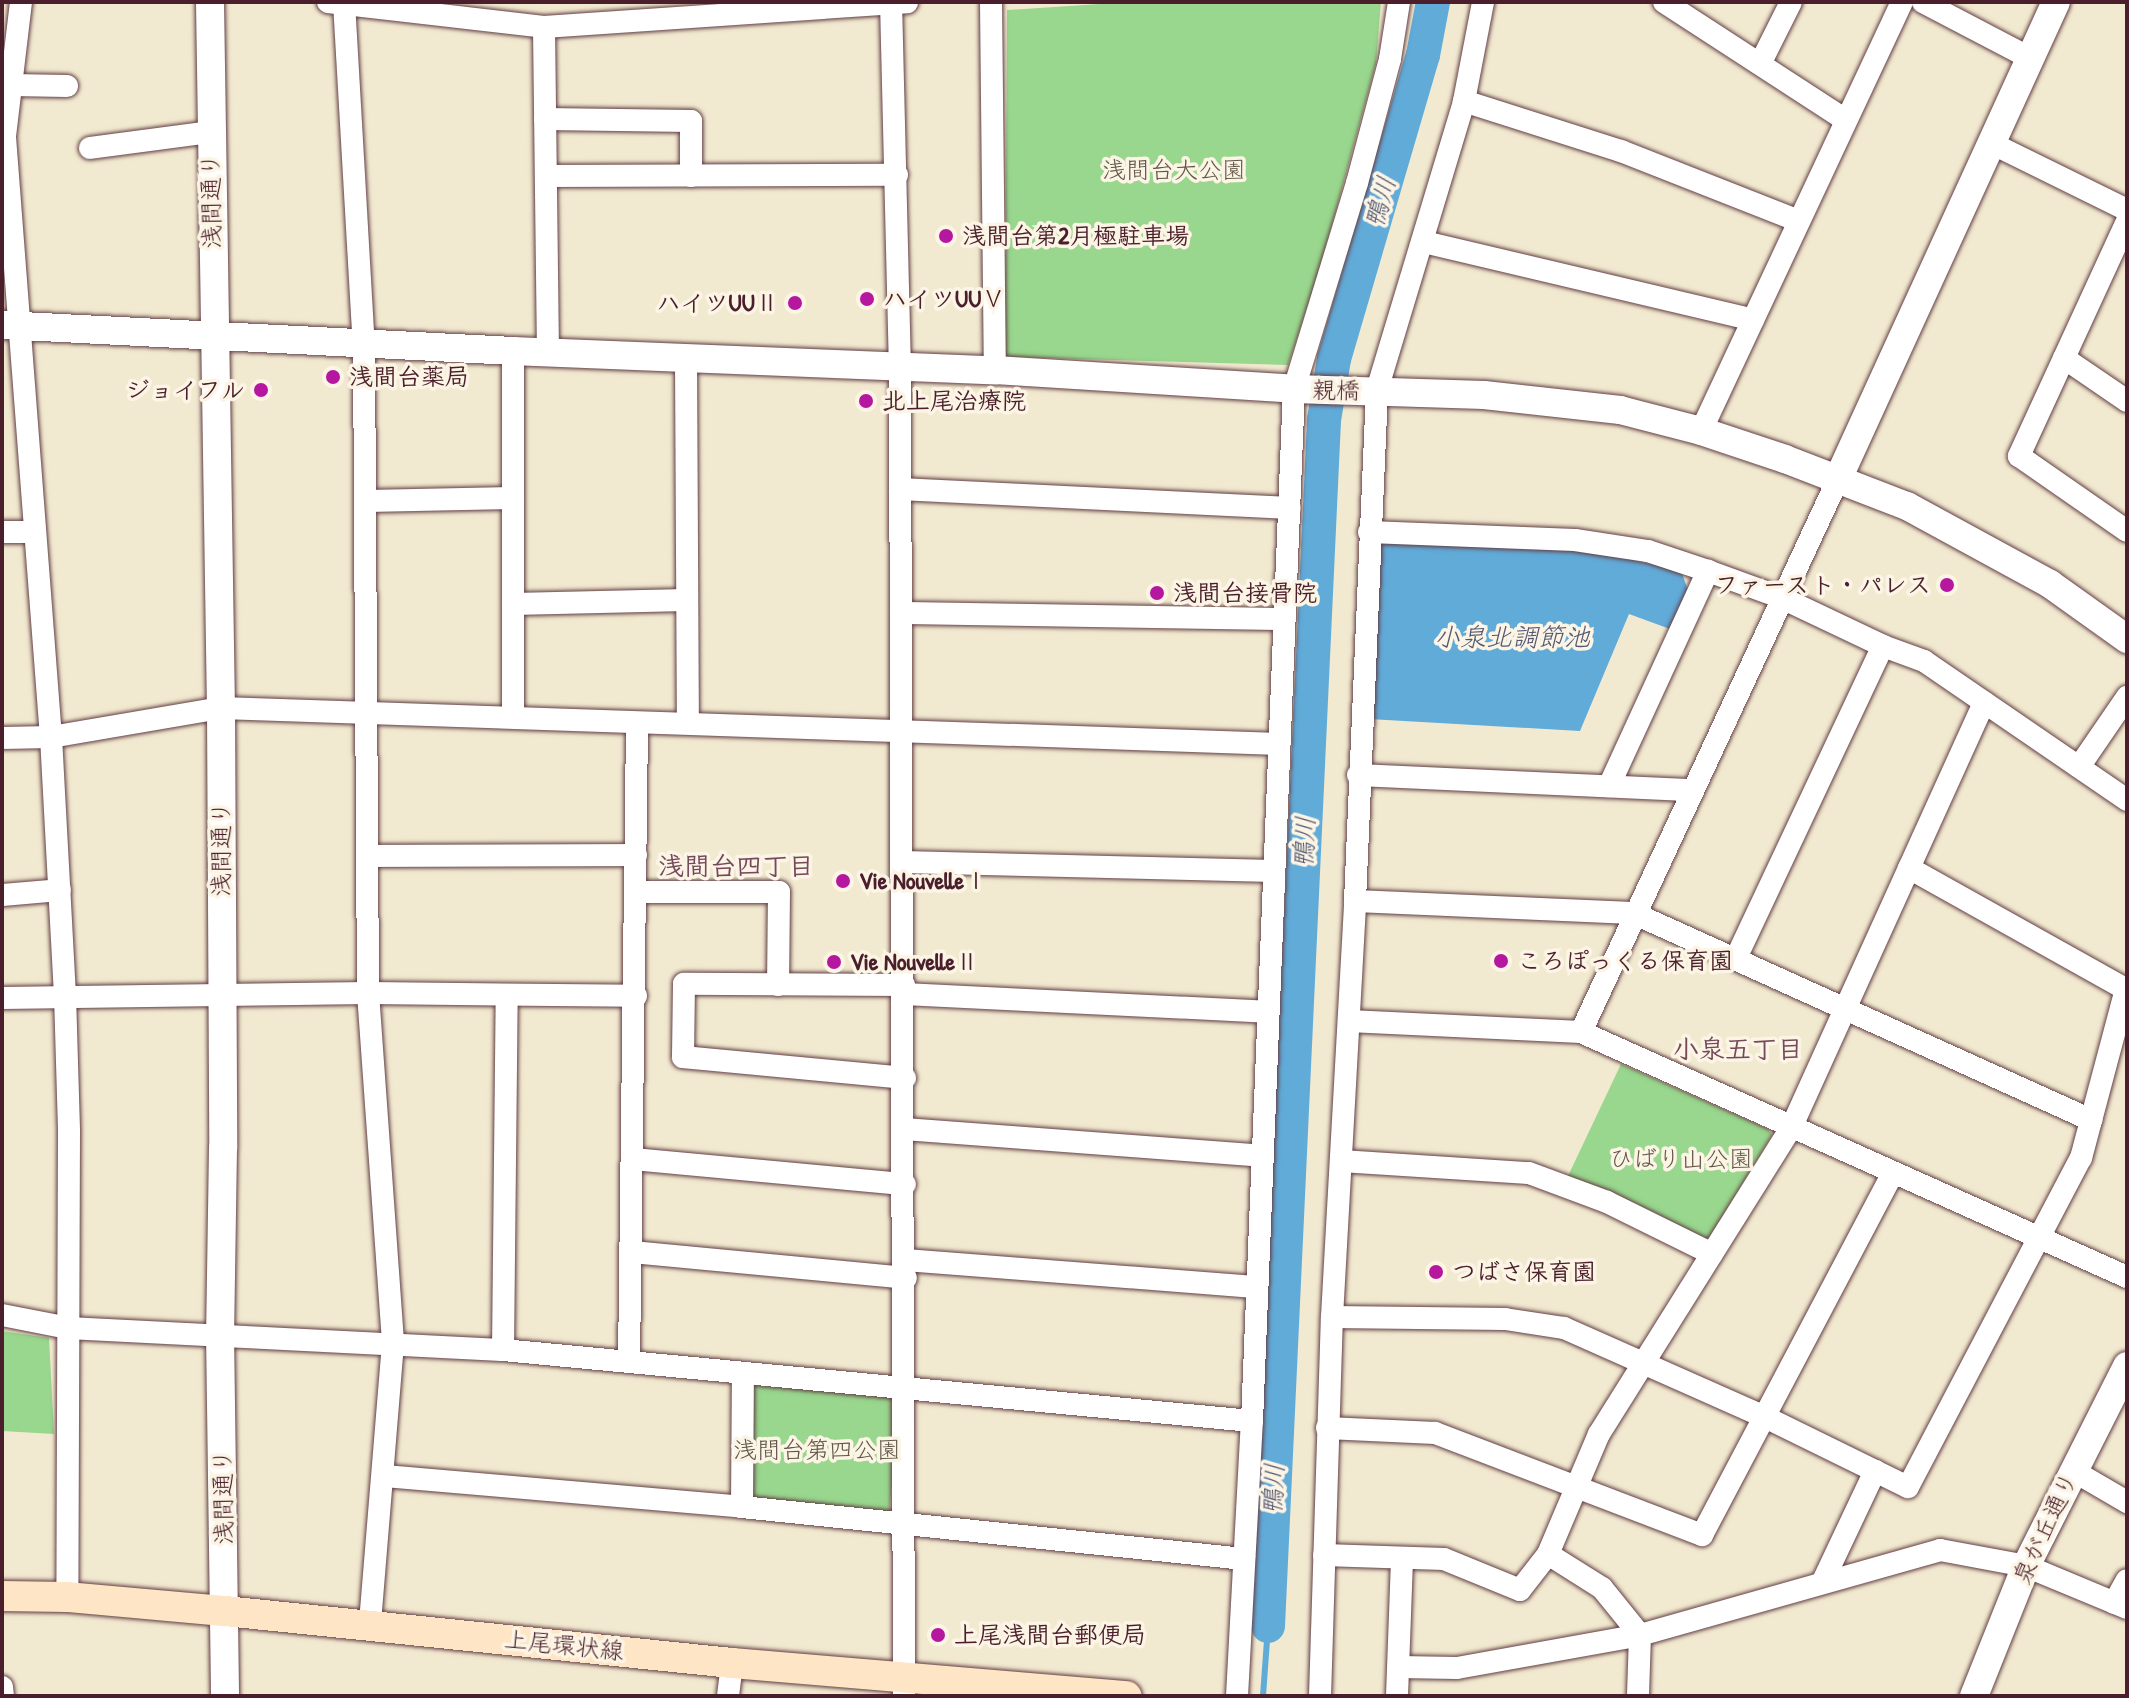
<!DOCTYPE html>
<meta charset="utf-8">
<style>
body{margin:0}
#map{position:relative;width:2129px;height:1698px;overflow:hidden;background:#f2ead0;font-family:"Patrick Hand","Klee One",sans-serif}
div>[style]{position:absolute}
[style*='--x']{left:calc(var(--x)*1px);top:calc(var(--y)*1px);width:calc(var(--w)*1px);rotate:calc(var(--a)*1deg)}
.green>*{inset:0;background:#98d78d;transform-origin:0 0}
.water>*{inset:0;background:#61abd9}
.stream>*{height:6px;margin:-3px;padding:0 3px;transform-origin:3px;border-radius:3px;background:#61abd9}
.river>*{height:34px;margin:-17px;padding:0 17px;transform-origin:17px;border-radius:17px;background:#61abd9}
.roads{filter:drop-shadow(0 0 2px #633d44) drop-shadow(0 0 2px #633d44)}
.minor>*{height:22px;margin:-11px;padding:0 11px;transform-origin:11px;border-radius:11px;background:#fff}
.tertiary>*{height:28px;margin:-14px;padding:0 14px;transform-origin:14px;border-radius:14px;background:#fff}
.secondary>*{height:30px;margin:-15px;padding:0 15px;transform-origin:15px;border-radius:15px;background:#fee5c5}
.dots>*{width:22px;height:22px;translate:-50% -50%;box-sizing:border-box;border:4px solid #fcf5e5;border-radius:50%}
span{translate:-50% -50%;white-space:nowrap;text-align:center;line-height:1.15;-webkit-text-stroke:7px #fcf5e5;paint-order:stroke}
.park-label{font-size:24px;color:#615648}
.street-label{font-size:24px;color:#4a1f2b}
.poi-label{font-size:24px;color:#4a1f2b;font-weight:700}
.left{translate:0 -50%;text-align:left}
.right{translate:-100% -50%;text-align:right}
.water-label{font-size:26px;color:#535771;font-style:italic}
.neighbourhood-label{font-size:26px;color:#75495c;font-weight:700}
.frame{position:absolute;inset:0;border:4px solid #4a1f2b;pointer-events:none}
</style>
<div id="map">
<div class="green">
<div style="clip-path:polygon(1131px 2px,1381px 2px,1376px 63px,1319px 273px,1288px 365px,1005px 357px,1007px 10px)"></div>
<div style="clip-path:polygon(1621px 1064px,1768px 1129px,1772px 1135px,1710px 1237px,1703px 1239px,1568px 1176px)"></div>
<div style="clip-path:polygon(2px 1331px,49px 1338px,54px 1434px,2px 1431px)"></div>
<div style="left:748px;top:1385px;width:150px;height:119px;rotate:4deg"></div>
</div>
<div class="water">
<div style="clip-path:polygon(1383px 540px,1594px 551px,1681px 571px,1688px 590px,1670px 629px,1629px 614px,1580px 731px,1369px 719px,1373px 552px)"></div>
</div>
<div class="stream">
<div style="--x:1263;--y:1696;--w:70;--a:-85.9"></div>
</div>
<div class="river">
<div style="--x:1268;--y:1626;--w:1207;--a:-87.34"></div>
<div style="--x:1324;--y:420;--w:62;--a:-80.7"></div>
<div style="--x:1334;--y:359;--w:317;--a:-73.7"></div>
<div style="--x:1423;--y:55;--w:54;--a:-79.3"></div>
</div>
<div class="roads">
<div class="minor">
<div style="--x:21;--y:2;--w:136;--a:96.8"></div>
<div style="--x:5;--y:137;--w:602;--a:85.62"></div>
<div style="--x:51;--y:737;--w:258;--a:86.9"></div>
<div style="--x:65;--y:995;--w:137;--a:88.3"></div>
<div style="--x:69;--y:1132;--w:465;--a:90.2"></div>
<div style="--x:328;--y:2;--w:217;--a:6.6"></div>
<div style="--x:544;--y:27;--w:364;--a:-3.9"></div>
<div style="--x:344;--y:2;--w:343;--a:86.7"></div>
<div style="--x:364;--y:344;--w:649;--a:89.65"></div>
<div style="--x:368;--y:993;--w:351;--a:85.9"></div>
<div style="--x:393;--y:1343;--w:282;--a:94.7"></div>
<div style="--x:891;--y:2;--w:366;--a:88.6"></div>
<div style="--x:900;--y:368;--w:1328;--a:89.83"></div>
<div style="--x:991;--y:2;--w:368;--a:89.4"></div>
<div style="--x:1664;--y:2;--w:217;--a:33"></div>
<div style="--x:1923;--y:2;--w:121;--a:27.6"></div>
<div style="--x:544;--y:27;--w:326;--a:89.3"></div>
<div style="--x:1760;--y:64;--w:69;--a:-63.4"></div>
<div style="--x:11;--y:85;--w:56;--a:1"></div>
<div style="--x:1464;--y:101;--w:165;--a:17.7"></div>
<div style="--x:1621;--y:151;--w:191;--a:21.5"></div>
<div style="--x:545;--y:119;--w:146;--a:0.8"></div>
<div style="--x:691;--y:121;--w:55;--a:90"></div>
<div style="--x:1991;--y:143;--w:152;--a:26.2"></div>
<div style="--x:90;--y:148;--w:121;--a:-7.6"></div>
<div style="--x:546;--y:176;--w:351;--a:-0.2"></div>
<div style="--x:2127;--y:221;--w:259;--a:114.7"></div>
<div style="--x:2019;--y:456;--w:131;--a:34.8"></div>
<div style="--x:1424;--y:242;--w:338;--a:13.3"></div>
<div style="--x:686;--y:358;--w:365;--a:89.7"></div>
<div style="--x:2064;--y:358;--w:76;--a:34.3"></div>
<div style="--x:1701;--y:431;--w:474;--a:-64.9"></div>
<div style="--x:900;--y:489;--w:390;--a:2.8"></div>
<div style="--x:366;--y:501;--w:147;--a:-1.2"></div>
<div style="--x:2;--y:532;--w:33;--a:0"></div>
<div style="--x:1369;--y:532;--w:206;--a:2.2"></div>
<div style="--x:1575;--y:540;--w:74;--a:8.6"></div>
<div style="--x:1648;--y:551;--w:63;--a:18.4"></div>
<div style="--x:1708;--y:571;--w:79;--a:20"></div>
<div style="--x:1782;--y:598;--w:112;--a:25.4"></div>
<div style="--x:1883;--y:646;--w:44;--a:20.1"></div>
<div style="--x:1924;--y:661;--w:246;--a:34.4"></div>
<div style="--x:513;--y:604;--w:174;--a:-1.3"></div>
<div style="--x:901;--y:613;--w:382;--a:0.9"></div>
<div style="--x:513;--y:717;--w:366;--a:-90"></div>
<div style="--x:2;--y:738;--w:49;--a:-1.2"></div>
<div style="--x:51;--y:737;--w:172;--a:-9.7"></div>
<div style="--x:221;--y:708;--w:1059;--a:1.95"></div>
<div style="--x:2079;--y:767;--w:85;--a:-55.6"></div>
<div style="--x:1358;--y:775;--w:335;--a:2.6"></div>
<div style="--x:1609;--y:786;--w:237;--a:-65.3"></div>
<div style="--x:368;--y:856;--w:268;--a:-0.2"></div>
<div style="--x:902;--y:862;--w:371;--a:1.4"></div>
<div style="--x:1909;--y:868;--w:250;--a:29.2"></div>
<div style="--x:637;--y:892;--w:142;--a:0"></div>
<div style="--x:779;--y:892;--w:93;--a:90.6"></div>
<div style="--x:2;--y:895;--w:58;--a:-4.9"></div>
<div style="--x:1355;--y:901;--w:278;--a:2.5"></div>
<div style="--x:1633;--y:913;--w:503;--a:24.32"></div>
<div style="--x:1736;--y:958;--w:345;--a:-64.8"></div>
<div style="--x:904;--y:985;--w:220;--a:-179.7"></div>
<div style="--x:684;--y:984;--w:73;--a:90.8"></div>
<div style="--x:683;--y:1057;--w:223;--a:5.4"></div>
<div style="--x:904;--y:994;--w:363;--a:2.8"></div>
<div style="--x:2;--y:998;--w:366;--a:-0.8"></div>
<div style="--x:368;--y:993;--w:268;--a:0.6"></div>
<div style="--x:1349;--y:1021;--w:232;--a:2.7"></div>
<div style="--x:1581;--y:1032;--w:598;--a:24.17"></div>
<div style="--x:1581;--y:1032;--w:610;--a:-65.07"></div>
<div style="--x:905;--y:1129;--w:357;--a:4.3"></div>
<div style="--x:633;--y:1159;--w:273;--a:5.3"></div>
<div style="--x:1341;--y:1161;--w:188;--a:3.7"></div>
<div style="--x:1529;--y:1173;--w:83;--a:20.4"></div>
<div style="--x:1607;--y:1202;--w:117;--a:26.3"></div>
<div style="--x:632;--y:1252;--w:275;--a:5.4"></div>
<div style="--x:905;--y:1260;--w:351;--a:4.4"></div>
<div style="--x:2;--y:1315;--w:67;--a:11.1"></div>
<div style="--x:68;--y:1328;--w:436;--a:2.9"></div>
<div style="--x:503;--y:1350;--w:752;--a:5.42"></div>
<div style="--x:1332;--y:1317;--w:173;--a:0.7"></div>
<div style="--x:1505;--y:1319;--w:60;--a:8.7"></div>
<div style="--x:1564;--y:1328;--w:220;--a:23.9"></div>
<div style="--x:1765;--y:1417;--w:159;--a:26.1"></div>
<div style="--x:1908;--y:1487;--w:372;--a:-62.3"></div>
<div style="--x:2081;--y:1158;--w:175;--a:-75.1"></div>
<div style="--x:503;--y:1350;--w:354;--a:-89.4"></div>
<div style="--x:629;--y:1362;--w:638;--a:-89.28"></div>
<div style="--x:1327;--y:1428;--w:108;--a:2.7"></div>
<div style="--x:1435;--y:1433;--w:286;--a:20.9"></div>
<div style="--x:1702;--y:1535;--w:408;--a:-62.2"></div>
<div style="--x:2072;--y:1470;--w:64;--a:30.2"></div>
<div style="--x:384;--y:1476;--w:359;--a:4.9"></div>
<div style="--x:742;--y:1507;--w:505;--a:5.91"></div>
<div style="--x:742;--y:1507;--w:134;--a:-89.6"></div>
<div style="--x:1548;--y:1554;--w:64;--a:32.2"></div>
<div style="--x:1602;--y:1588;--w:60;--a:51"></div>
<div style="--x:1640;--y:1635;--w:61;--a:91.9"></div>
<div style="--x:1324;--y:1555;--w:120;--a:1.9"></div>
<div style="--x:1444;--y:1559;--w:82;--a:22.2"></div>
<div style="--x:1520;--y:1590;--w:46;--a:-52.1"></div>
<div style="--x:1548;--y:1554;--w:130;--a:-67"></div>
<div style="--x:1599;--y:1434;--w:363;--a:-57.9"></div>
<div style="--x:1792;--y:1126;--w:465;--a:-65.6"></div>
<div style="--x:1823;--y:1581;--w:122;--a:-64.7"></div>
<div style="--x:2114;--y:1603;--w:26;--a:-61"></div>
<div style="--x:1399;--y:1667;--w:58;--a:1"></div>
<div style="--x:1457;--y:1668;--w:186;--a:-10.2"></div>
<div style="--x:1640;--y:1635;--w:312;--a:-15.8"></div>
<div style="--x:1940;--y:1550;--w:87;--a:10.5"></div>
<div style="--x:2026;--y:1566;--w:109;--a:22.6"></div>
<div style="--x:2;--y:1687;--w:9;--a:84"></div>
<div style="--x:728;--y:1696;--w:33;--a:-83"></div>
<div style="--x:1237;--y:1696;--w:275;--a:-86.9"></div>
<div style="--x:1252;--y:1421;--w:1033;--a:-87.67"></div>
<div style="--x:1294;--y:389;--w:215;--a:-73"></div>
<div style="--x:1357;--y:183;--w:128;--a:-75.1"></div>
<div style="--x:1390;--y:59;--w:58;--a:-81"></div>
<div style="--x:1320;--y:1696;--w:379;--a:-88.2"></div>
<div style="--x:1332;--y:1317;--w:417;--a:-86.8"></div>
<div style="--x:1355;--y:901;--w:511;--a:-87.53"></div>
<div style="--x:1377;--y:390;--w:302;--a:-73.2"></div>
<div style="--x:1464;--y:101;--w:101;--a:-79.1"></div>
<div style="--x:1397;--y:1696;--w:136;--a:-87.9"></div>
</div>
<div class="tertiary">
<div style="--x:210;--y:2;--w:706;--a:89.11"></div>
<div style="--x:221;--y:708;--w:440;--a:89.7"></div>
<div style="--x:223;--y:1148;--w:185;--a:90.9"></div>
<div style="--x:220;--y:1333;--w:363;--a:89.2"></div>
<div style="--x:2;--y:325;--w:512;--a:2.91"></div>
<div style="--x:513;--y:351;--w:482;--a:2.3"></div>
<div style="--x:995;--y:370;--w:300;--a:3.6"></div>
<div style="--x:1294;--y:389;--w:190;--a:1.8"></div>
<div style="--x:1484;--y:395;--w:137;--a:6.3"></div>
<div style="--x:1620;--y:410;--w:84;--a:14.5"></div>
<div style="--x:1701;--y:431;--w:89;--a:18.4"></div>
<div style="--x:1785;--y:459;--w:131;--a:21.1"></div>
<div style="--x:1907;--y:506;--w:163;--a:28.6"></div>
<div style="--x:2050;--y:584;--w:95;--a:35.5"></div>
<div style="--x:1838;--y:479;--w:524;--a:-65.44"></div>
<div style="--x:1974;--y:1696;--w:140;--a:-68.2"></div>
<div style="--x:2026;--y:1566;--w:224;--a:-63.2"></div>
</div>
<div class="secondary">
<div style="--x:2;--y:1596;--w:65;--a:0.9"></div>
<div style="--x:67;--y:1597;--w:159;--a:5.1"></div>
<div style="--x:225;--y:1611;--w:510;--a:5.86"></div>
<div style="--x:732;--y:1663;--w:396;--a:4.8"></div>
</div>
</div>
<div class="dots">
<div style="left:946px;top:236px;background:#b5179e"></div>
<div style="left:867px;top:299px;background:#b5179e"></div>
<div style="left:795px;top:303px;background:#b5179e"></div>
<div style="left:333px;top:377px;background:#b5179e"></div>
<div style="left:261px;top:390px;background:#b5179e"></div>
<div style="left:866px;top:401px;background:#b5179e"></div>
<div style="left:1947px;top:585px;background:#b5179e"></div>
<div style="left:1157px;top:593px;background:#b5179e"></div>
<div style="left:843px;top:881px;background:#b5179e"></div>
<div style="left:1501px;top:961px;background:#b5179e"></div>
<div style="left:834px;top:962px;background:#b5179e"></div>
<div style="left:1436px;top:1272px;background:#b5179e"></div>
<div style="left:938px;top:1635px;background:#b5179e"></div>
</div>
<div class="park-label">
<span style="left:1174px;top:170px">浅間台大公園</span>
<span style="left:1681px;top:1159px">ひばり山公園</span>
<span style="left:817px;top:1450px">浅間台第四公園</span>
</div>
<div class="street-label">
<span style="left:211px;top:201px;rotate:-91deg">浅間通り</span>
<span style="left:1336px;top:390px;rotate:1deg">親橋</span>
<span style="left:221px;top:849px;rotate:-90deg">浅間通り</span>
<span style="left:223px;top:1497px;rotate:-91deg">浅間通り</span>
<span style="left:2045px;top:1528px;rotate:-65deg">泉が丘通り</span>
<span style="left:564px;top:1645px;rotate:6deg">上尾環状線</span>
</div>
<div class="poi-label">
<span class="left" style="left:962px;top:236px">浅間台第2月極駐車場</span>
<span class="left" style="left:883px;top:299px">ハイツUUⅤ</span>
<span class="right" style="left:779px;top:303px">ハイツUUⅡ</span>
<span class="left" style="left:349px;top:377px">浅間台薬局</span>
<span class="right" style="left:245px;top:390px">ジョイフル</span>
<span class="left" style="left:882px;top:401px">北上尾治療院</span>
<span class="right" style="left:1931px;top:585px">ファースト・パレス</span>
<span class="left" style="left:1173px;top:593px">浅間台接骨院</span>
<span class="left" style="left:859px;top:881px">Vie NouvelleⅠ</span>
<span class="left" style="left:1517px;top:961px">ころぽっくる保育園</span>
<span class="left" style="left:850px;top:962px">Vie NouvelleⅡ</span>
<span class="left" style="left:1452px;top:1272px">つばさ保育園</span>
<span class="left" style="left:954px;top:1635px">上尾浅間台郵便局</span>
</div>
<div class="water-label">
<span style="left:1380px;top:202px;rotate:-74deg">鴨川</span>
<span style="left:1512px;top:637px">小泉北調節池</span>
<span style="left:1304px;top:842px;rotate:-87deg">鴨川</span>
<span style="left:1273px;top:1489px;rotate:-87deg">鴨川</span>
</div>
<div class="neighbourhood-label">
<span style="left:736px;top:866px">浅間台四丁目</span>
<span style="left:1738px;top:1049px">小泉五丁目</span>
</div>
<div class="frame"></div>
</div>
